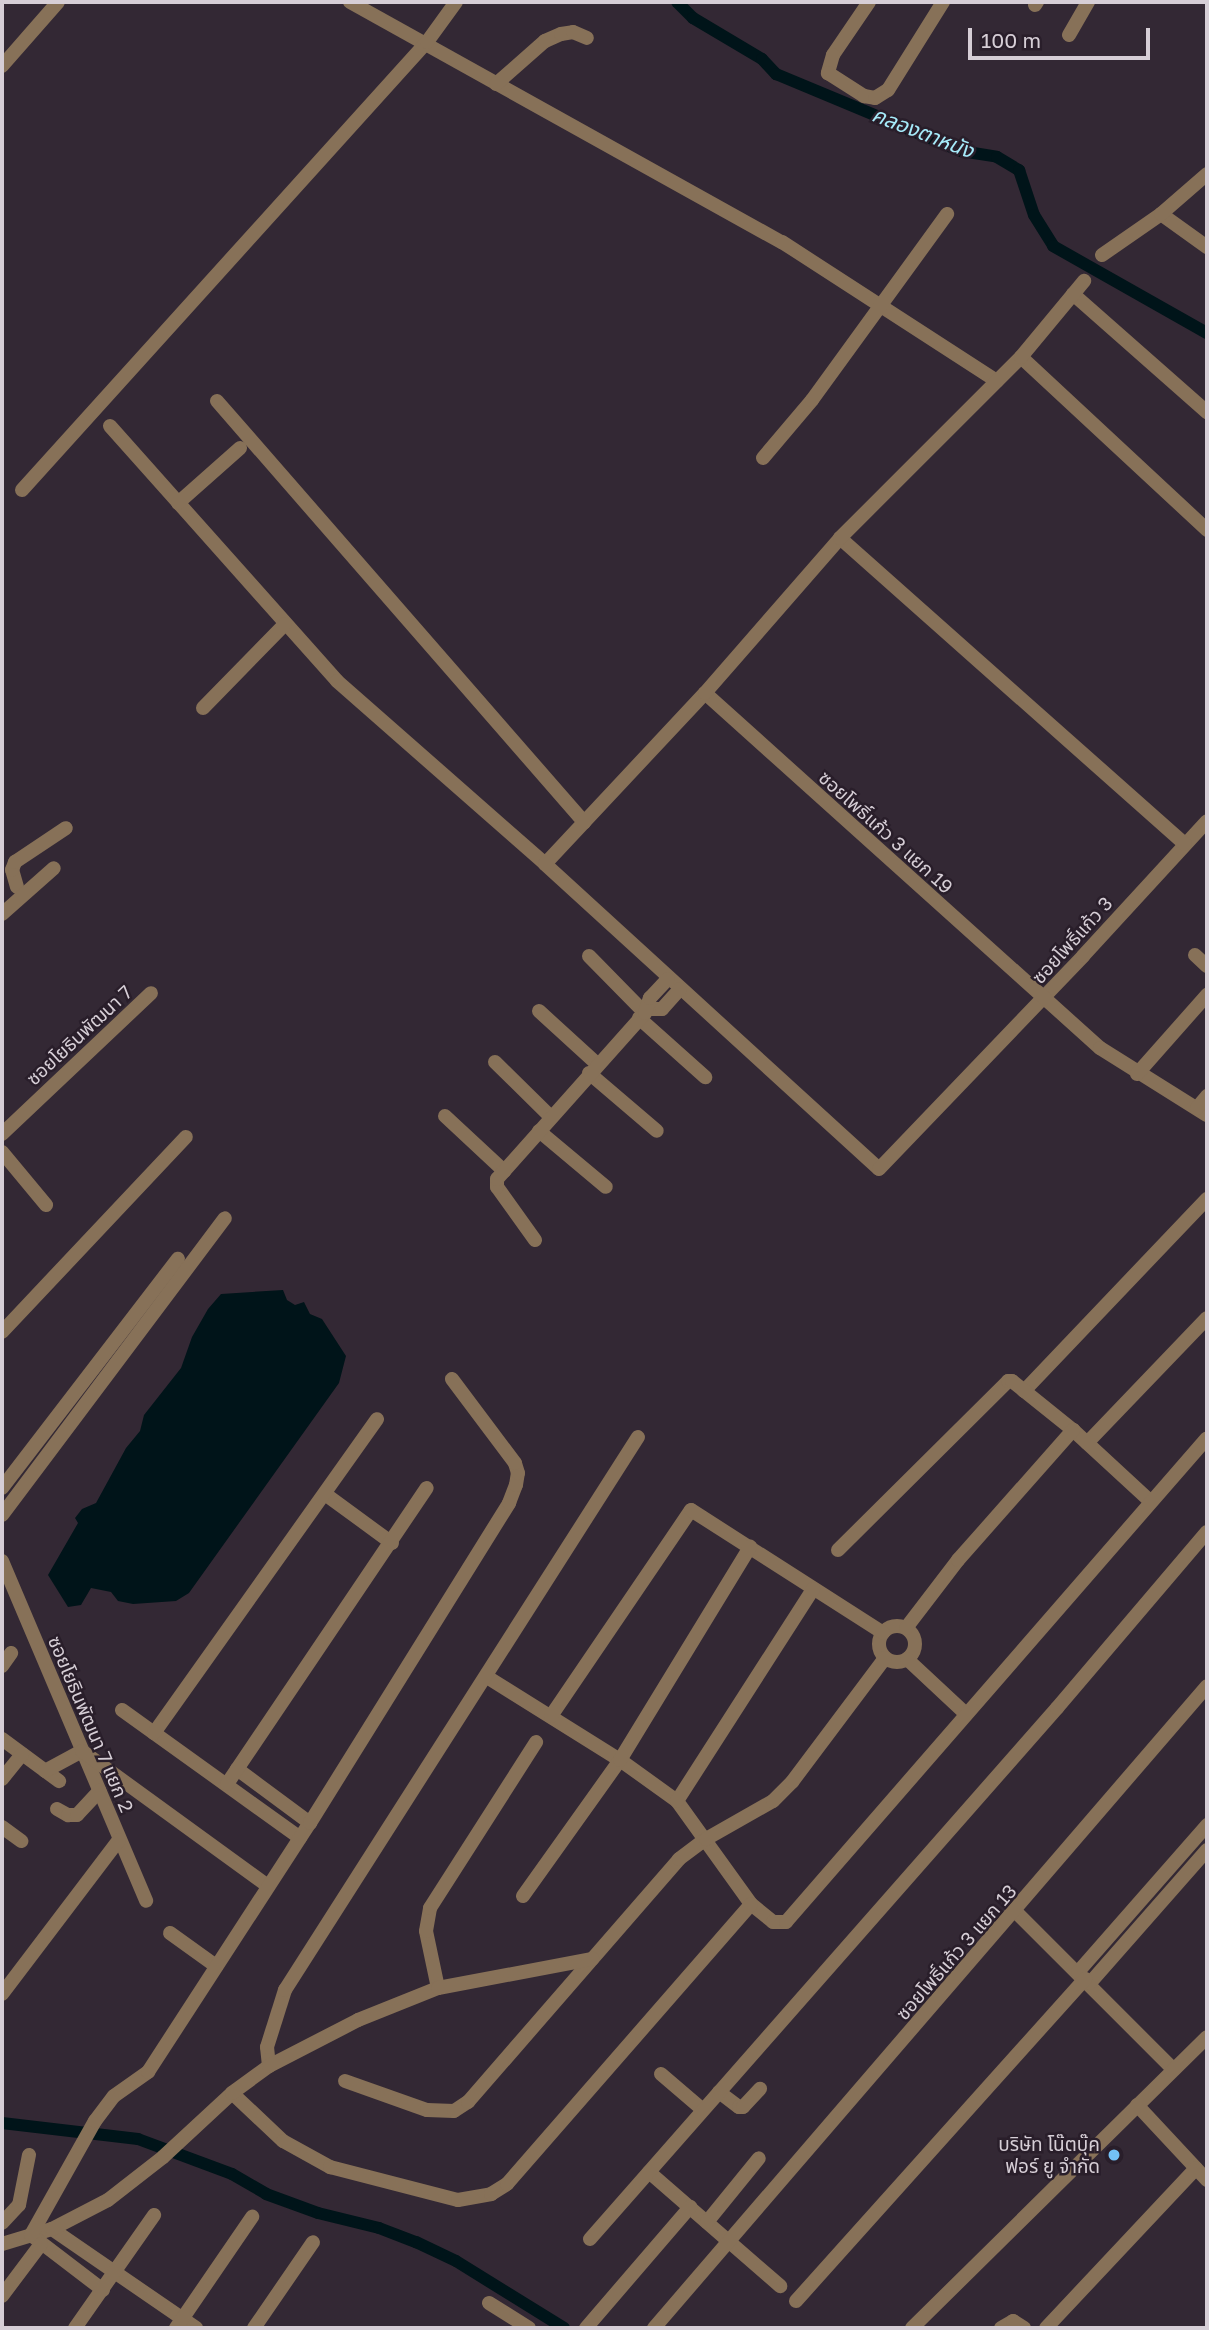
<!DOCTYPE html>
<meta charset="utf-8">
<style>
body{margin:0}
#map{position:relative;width:1209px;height:2330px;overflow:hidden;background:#332834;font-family:"Golos Text","Noto Sans Thai",sans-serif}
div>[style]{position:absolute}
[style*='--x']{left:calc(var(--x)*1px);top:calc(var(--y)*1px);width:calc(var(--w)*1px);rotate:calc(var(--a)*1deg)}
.water>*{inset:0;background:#001419}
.canal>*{height:12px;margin:-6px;padding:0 6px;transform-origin:6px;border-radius:6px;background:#001419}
.minor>*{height:14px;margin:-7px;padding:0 7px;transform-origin:7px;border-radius:7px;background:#877158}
.minor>.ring{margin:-7px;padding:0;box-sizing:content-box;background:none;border:14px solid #877158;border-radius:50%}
.dots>*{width:19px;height:19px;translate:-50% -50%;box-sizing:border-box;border:4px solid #291e2a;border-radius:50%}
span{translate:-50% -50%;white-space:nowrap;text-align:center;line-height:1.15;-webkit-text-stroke:5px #291e2a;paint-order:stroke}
.street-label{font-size:19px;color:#d6ced6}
.poi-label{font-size:19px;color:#d6ced6}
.right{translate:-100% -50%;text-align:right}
.water-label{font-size:21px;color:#a6ebfa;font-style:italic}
.frame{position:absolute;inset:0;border:4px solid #d6ced6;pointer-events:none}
.scale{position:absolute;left:968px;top:28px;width:182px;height:32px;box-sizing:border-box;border:4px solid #d6ced6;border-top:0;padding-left:9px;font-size:21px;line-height:24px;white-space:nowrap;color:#d6ced6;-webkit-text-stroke:5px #291e2a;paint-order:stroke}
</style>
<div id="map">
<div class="water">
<div style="clip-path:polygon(283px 1290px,287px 1300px,295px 1305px,304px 1302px,310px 1314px,322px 1319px,346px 1356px,339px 1383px,189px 1593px,176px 1601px,133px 1604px,118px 1601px,111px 1592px,91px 1588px,81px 1605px,68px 1607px,48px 1575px,78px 1523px,75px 1518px,82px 1509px,96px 1503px,126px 1448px,140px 1431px,144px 1415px,181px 1368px,192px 1337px,208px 1309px,221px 1294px)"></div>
</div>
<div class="canal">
<div style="--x:677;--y:2;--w:23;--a:45"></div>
<div style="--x:693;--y:18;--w:80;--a:30.7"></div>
<div style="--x:762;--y:59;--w:21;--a:47"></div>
<div style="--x:776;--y:74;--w:200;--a:22.6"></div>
<div style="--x:961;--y:151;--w:36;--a:9"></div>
<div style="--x:997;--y:157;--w:26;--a:31"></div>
<div style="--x:1019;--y:170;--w:47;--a:71.6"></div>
<div style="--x:1034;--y:215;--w:36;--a:58"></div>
<div style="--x:1053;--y:246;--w:177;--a:29.5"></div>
<div style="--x:2;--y:2123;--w:137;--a:6.7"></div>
<div style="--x:138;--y:2139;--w:100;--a:20.4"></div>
<div style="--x:232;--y:2174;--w:39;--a:30"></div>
<div style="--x:266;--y:2194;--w:55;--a:20.1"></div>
<div style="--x:318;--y:2213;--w:63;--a:13.8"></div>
<div style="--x:379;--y:2228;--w:40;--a:21"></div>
<div style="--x:416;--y:2242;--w:44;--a:25.4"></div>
<div style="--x:456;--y:2261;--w:127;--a:31.8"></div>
</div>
<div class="minor">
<div style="--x:350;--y:2;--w:494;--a:29.1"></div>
<div style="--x:782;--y:242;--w:256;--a:32.9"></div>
<div style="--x:869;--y:2;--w:64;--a:124.2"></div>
<div style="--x:833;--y:55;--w:19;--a:106"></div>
<div style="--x:828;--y:73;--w:43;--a:32.6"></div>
<div style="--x:864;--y:96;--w:11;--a:10"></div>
<div style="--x:875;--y:98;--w:15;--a:-32"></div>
<div style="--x:888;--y:90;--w:104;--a:-58"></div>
<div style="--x:1035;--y:5;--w:4;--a:-56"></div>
<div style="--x:1069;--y:35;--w:38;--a:-60"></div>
<div style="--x:2;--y:66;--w:85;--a:-48.8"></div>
<div style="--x:496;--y:84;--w:65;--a:-41.3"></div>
<div style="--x:545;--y:41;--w:17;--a:-24"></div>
<div style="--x:561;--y:34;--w:12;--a:-9"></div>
<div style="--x:573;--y:32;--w:15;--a:23"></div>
<div style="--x:1161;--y:214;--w:57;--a:35.7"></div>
<div style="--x:1102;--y:255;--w:72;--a:-34.8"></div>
<div style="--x:1161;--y:214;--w:61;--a:-41"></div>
<div style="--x:1073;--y:294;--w:179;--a:41.4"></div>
<div style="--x:1021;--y:357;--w:254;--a:42.9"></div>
<div style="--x:217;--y:401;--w:559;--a:48.92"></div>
<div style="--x:110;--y:426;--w:341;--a:48.3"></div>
<div style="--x:337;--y:681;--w:277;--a:41.3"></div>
<div style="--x:545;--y:864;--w:452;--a:42.4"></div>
<div style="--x:879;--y:1169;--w:295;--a:-46.2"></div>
<div style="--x:1083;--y:956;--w:183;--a:-47.4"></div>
<div style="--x:763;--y:458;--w:76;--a:-49.8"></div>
<div style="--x:812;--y:400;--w:230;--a:-54"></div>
<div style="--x:22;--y:490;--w:604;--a:-47.89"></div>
<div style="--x:427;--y:42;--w:49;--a:-54.1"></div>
<div style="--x:178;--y:503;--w:83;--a:-41.6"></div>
<div style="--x:840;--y:538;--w:461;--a:41.6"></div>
<div style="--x:705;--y:693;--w:531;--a:41.95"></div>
<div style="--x:1100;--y:1048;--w:126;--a:32.1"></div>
<div style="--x:203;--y:708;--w:117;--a:-45.7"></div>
<div style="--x:545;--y:864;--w:234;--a:-46.9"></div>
<div style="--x:705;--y:693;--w:206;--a:-48.9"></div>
<div style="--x:840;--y:538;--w:256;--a:-45"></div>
<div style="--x:1021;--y:357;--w:99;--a:-50.3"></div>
<div style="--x:17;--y:887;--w:18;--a:-106"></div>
<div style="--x:12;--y:870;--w:9;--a:-69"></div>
<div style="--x:15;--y:862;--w:61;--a:-33.7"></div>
<div style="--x:2;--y:914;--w:69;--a:-41.5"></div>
<div style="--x:1195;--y:955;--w:16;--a:43"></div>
<div style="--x:589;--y:956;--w:80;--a:45.5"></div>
<div style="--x:647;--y:1009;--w:15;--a:0"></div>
<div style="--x:662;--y:1009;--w:27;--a:-48"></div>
<div style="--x:539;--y:1011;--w:79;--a:42.4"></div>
<div style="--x:639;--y:1018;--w:89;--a:41.8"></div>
<div style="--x:495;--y:1062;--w:78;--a:44.5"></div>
<div style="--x:589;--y:1073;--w:89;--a:40.5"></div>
<div style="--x:1137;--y:1074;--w:106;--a:-48.5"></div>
<div style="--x:1197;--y:1108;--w:16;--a:-50"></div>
<div style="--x:445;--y:1116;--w:81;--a:43"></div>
<div style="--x:539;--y:1131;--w:87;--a:39.9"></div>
<div style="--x:2;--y:1134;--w:205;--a:-43.4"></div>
<div style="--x:2;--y:1152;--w:69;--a:50.3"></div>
<div style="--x:535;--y:1240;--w:65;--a:-125.6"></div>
<div style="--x:497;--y:1187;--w:8;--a:-90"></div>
<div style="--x:497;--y:1179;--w:222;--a:-48.3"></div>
<div style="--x:645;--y:1013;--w:16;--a:-72"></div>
<div style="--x:650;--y:998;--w:26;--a:-47"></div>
<div style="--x:2;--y:1332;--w:268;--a:-46.7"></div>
<div style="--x:1024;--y:1391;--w:265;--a:-46.4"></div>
<div style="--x:1087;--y:1443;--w:173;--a:-46.2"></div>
<div style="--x:2;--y:1488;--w:289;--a:-52.5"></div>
<div style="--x:325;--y:1494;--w:83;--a:36.2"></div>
<div style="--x:2;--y:1515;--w:371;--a:-53.1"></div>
<div style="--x:838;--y:1550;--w:240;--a:-44.8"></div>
<div style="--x:1008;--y:1381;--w:4;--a:0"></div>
<div style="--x:1012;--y:1381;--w:78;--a:38.8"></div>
<div style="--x:1073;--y:1430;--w:105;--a:42.7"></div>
<div style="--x:2;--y:1561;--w:369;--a:67"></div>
<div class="ring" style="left:879px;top:1626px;width:22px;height:22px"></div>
<div style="--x:906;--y:1628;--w:86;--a:-52.6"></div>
<div style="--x:958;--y:1560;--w:174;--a:-48.5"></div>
<div style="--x:907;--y:1659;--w:79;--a:43"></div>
<div style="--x:2;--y:1666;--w:16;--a:-55"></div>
<div style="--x:487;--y:1677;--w:157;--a:32"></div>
<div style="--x:620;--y:1760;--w:70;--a:35.7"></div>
<div style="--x:677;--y:1801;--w:127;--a:54.3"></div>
<div style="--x:751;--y:1904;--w:28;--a:39"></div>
<div style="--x:773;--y:1922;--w:13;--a:0"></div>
<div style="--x:786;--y:1922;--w:641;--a:-48.98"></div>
<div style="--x:122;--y:1710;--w:219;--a:35.7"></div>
<div style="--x:551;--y:1716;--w:249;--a:-55.8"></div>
<div style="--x:691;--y:1510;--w:228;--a:32.6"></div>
<div style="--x:154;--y:1733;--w:385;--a:-54.6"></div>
<div style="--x:2;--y:1739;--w:71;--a:36.4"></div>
<div style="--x:237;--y:1769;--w:91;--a:36.5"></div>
<div style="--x:45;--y:1771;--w:42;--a:-28.4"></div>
<div style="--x:82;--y:1751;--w:230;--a:36"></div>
<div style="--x:2;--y:1779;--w:32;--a:-51"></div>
<div style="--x:227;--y:1784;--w:357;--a:-56"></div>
<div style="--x:677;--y:1801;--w:252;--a:-57.3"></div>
<div style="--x:57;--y:1809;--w:13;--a:29"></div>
<div style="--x:68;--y:1815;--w:9;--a:0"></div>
<div style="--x:77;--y:1815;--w:33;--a:-47"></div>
<div style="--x:2;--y:1827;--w:24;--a:36"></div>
<div style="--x:523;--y:1896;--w:167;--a:-54.5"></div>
<div style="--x:620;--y:1760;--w:250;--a:-58.6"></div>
<div style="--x:1016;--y:1912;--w:222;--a:45"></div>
<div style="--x:170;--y:1933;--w:57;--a:35.7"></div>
<div style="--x:1078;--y:1972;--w:196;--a:-48.7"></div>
<div style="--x:1090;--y:1983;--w:177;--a:-48.7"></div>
<div style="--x:438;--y:1988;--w:58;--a:-101.9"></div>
<div style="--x:426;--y:1931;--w:23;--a:-80"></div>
<div style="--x:430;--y:1908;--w:197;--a:-57.4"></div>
<div style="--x:2;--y:1994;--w:193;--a:-52.8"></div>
<div style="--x:269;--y:2066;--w:19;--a:-96"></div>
<div style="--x:267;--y:2047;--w:60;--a:-72.5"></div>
<div style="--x:285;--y:1990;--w:656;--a:-57.45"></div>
<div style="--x:661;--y:2074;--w:55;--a:40.6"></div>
<div style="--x:345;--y:2081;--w:87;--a:19.5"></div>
<div style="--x:427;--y:2110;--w:27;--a:2"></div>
<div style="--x:454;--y:2111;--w:17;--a:-33"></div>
<div style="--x:468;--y:2102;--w:322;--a:-49"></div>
<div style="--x:679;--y:1859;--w:34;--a:-37"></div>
<div style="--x:706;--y:1839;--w:77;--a:-29.6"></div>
<div style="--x:773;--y:1801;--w:27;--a:-45"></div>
<div style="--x:792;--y:1782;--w:155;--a:-53.1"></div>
<div style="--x:719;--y:2092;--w:25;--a:37"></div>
<div style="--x:739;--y:2107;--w:4;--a:0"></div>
<div style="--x:743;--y:2107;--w:25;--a:-47"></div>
<div style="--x:232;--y:2093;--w:70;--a:43.3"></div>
<div style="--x:283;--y:2141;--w:54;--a:29"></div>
<div style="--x:330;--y:2167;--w:132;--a:14.5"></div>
<div style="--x:458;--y:2200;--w:34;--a:-10"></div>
<div style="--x:491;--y:2194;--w:19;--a:-32"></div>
<div style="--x:507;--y:2184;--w:371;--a:-48.9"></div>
<div style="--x:1137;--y:2105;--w:103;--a:47"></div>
<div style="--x:649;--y:2172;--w:174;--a:41"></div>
<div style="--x:707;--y:2222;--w:82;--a:-50.9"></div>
<div style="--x:2;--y:2223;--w:25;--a:-47"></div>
<div style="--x:19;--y:2205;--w:51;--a:-78.7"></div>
<div style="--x:52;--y:2229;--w:175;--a:34.5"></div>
<div style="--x:590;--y:2239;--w:707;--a:-48.67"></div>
<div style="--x:1057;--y:1708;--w:231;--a:-49.6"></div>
<div style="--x:2;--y:2244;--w:52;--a:-16.7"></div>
<div style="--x:52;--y:2229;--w:63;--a:-27.4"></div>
<div style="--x:108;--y:2200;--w:70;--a:-38"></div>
<div style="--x:163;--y:2157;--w:94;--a:-42.8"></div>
<div style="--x:232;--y:2093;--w:46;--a:-36.1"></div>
<div style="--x:269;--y:2066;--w:100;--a:-27.3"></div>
<div style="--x:358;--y:2020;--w:86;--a:-21.8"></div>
<div style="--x:438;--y:1988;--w:157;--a:-10.7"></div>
<div style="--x:103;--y:2290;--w:91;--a:-142.6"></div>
<div style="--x:31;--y:2235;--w:131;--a:-60.7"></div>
<div style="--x:95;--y:2121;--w:31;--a:-53"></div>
<div style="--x:114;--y:2096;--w:42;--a:-35.2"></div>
<div style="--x:148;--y:2072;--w:297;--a:-57"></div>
<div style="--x:310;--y:1823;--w:377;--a:-58.1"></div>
<div style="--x:509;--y:1503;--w:19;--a:-69"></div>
<div style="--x:516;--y:1485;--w:12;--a:-81"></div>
<div style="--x:518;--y:1473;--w:10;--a:-107"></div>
<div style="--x:515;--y:1463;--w:105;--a:-126.9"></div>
<div style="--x:2;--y:2296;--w:65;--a:-53.1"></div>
<div style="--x:796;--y:2301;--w:433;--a:-48.1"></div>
<div style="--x:489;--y:2303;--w:47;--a:32"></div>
<div style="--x:75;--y:2328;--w:138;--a:-55"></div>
<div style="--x:176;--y:2328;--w:135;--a:-55.6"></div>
<div style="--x:254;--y:2328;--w:104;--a:-55.5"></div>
<div style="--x:586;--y:2328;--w:160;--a:-49.3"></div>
<div style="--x:654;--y:2328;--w:847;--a:-49.26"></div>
<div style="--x:912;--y:2328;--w:414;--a:-44.6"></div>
<div style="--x:1001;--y:2328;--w:14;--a:-30"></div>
<div style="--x:1013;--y:2321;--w:13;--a:32"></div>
<div style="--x:1046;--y:2328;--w:219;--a:-46.8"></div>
</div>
<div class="dots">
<div style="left:1114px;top:2155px;background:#73c1f6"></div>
</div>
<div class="street-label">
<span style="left:886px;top:832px;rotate:42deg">ซอยโพธิ์แก้ว 3 แยก 19</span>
<span style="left:1072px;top:940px;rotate:-48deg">ซอยโพธิ์แก้ว 3</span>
<span style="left:79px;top:1035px;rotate:-43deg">ซอยโยธินพัฒนา 7</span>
<span style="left:91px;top:1724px;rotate:67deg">ซอยโยธินพัฒนา 7 แยก 2</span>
<span style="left:956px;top:1952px;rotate:-49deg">ซอยโพธิ์แก้ว 3 แยก 13</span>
</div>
<div class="poi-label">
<span class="right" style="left:1100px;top:2155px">บริษัท โน๊ตบุ๊ค<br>ฟอร์ ยู จำกัด</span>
</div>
<div class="water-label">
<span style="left:923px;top:132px;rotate:21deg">คลองตาหนัง</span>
</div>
<div class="frame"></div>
<div class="scale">100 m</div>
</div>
